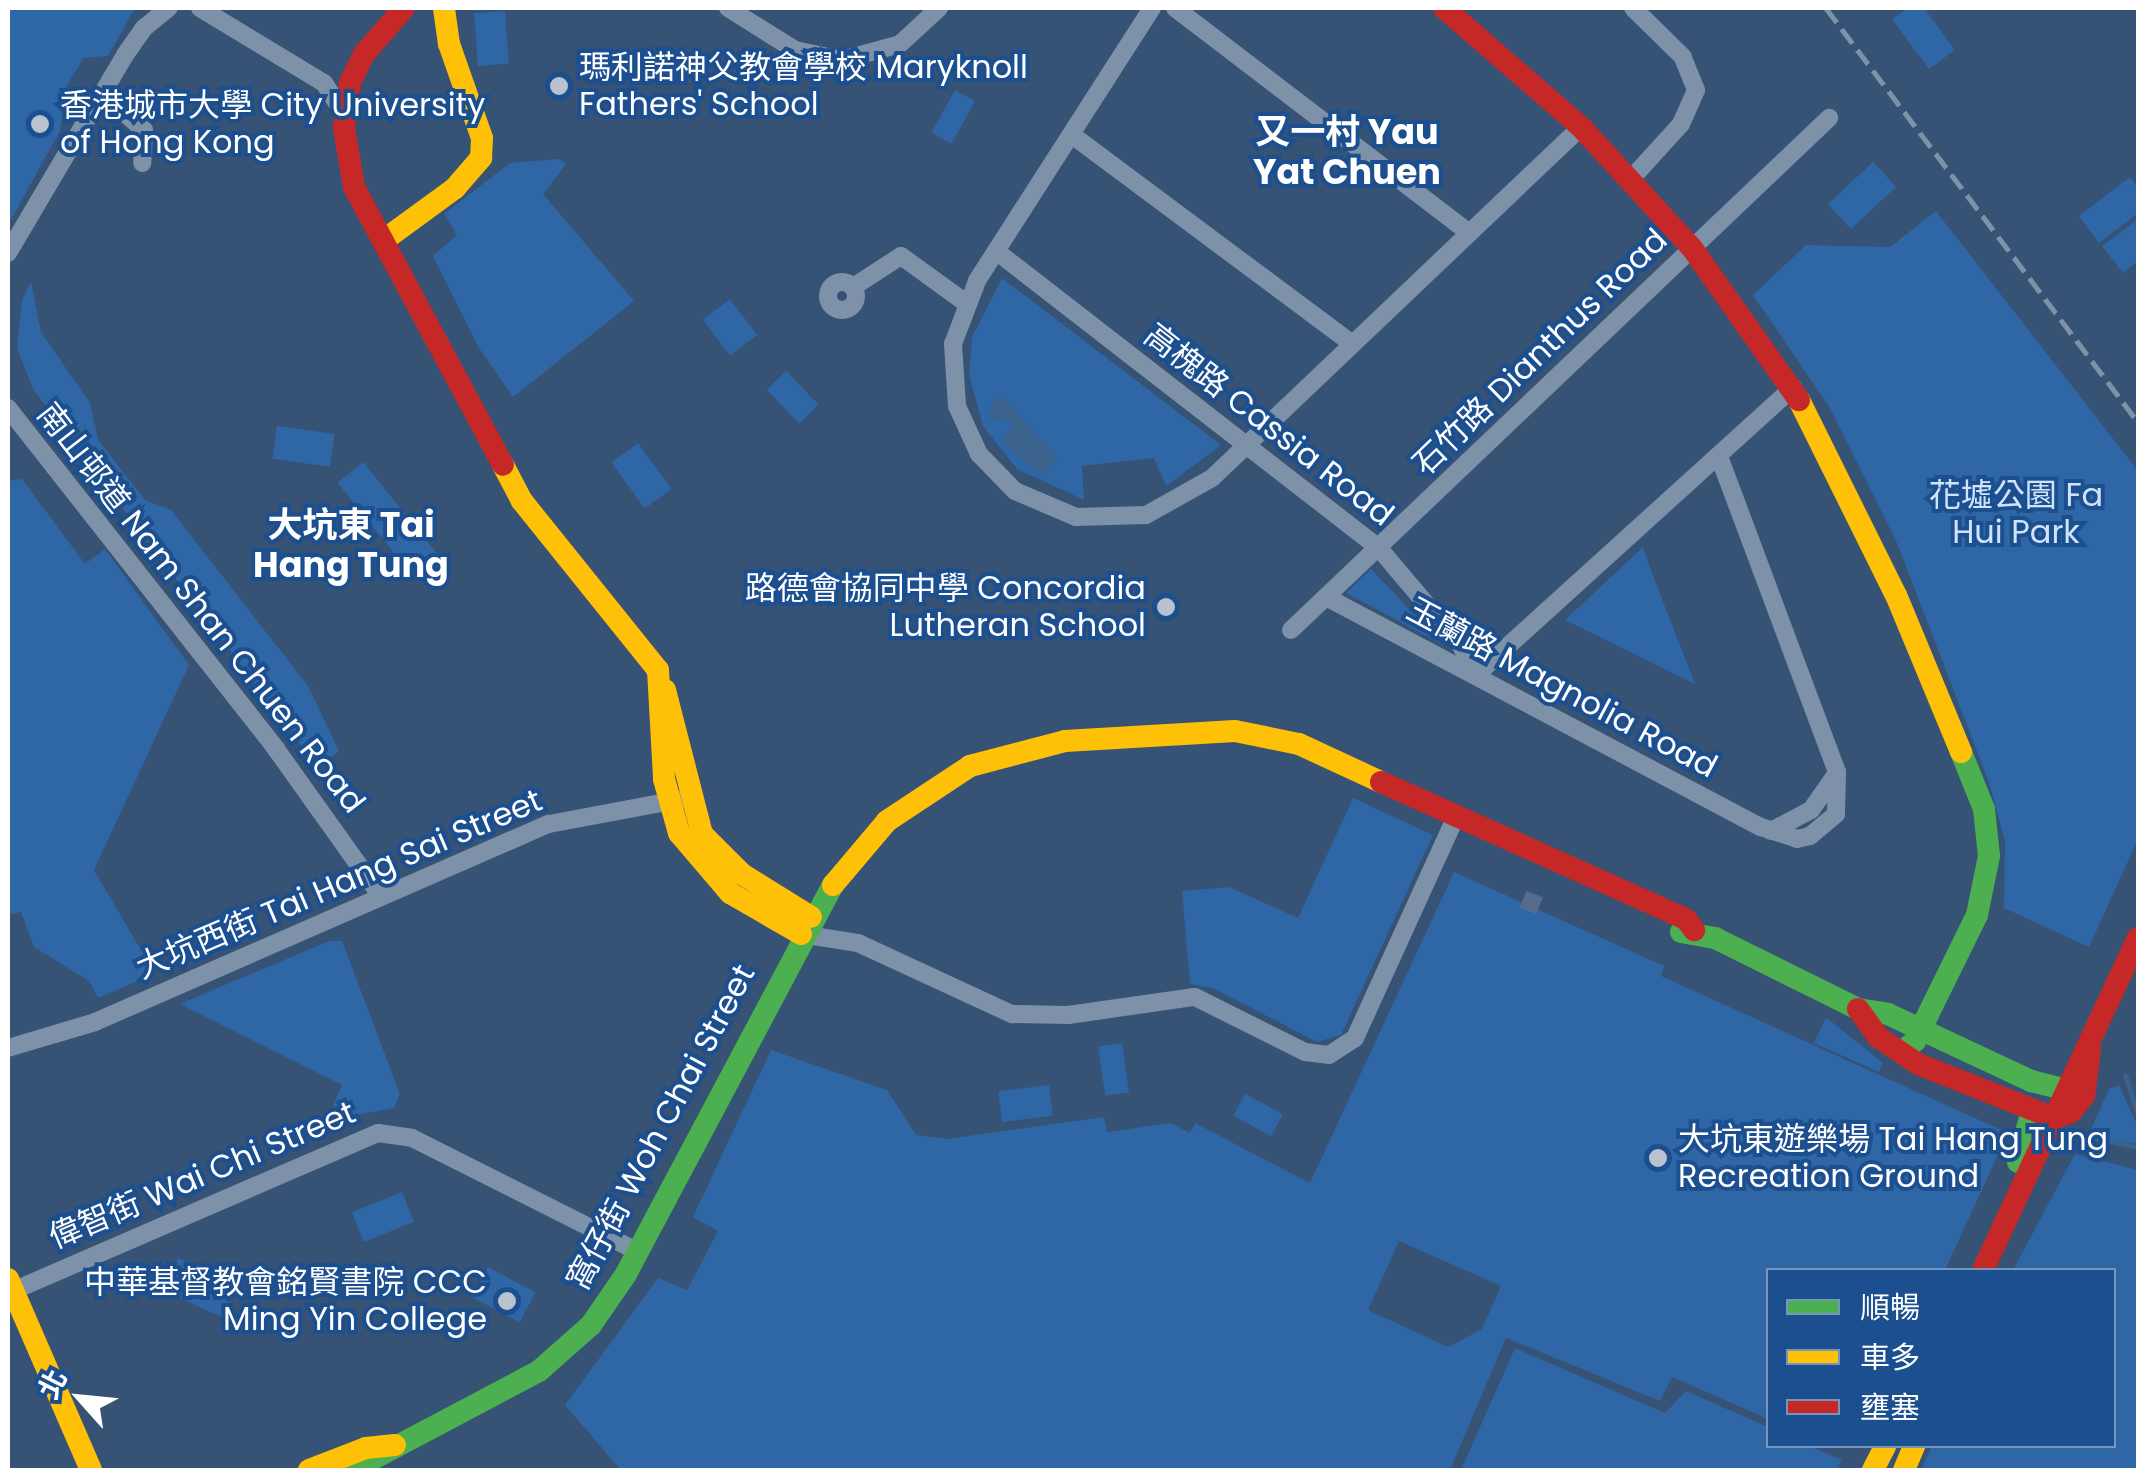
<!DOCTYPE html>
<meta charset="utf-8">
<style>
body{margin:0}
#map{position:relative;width:2146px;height:1478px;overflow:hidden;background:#365274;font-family:Poppins,"Noto Sans TC",sans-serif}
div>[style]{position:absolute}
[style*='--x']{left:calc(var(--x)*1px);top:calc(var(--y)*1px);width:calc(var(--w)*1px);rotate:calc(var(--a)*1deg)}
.green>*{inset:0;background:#2f66a5;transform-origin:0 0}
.water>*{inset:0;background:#3b618d}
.stream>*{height:5px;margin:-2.5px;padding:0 2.5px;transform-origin:2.5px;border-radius:2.5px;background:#3b618d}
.street-tunnel>*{height:18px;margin-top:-9px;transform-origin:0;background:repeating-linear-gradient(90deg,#546c89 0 18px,transparent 0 27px)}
.street>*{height:18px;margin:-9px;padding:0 9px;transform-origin:9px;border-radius:9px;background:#7d92a8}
.street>.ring{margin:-9px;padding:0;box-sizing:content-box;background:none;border:18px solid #7d92a8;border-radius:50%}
.fast>*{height:22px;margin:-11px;padding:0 11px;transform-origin:11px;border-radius:11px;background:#4caf50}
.slow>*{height:22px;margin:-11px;padding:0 11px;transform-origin:11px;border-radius:11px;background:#ffc107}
.jam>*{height:22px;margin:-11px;padding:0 11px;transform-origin:11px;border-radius:11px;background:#c62828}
.rail>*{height:5px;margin-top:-2.5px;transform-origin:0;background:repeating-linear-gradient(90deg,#7e92a7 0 18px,transparent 0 26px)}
.dots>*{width:28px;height:28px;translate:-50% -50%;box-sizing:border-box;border:5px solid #1b4f8f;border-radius:50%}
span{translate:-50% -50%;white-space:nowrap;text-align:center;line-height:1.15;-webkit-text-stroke:8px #1b4f8f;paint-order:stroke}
.poi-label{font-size:32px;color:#fff}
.left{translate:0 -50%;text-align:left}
.right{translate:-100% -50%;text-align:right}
.street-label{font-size:32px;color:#fff}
.park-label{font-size:32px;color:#cfe3fa}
.neighbourhood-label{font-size:35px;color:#fff;font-weight:700}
.frame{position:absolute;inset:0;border:10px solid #fff;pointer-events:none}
.legend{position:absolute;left:1766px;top:1268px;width:350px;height:180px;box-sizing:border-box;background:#1b4f8f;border:2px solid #7695bc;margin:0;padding:12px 18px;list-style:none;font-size:30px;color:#fff}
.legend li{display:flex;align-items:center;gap:20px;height:50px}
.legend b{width:50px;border:2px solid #7695bc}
.north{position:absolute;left:30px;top:1348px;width:100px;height:100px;-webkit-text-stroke:8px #1b4f8f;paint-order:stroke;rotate:297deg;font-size:28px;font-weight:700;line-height:40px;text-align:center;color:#fff}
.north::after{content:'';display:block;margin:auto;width:35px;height:45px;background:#fff;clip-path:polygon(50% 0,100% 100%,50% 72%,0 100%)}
</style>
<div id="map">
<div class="green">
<div style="clip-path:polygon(135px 8px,108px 56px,84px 58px,67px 85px,60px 131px,8px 225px,8px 9px)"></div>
<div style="clip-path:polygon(1908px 8px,1924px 8px,1955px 50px,1929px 69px,1892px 19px)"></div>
<div style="left:505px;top:11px;width:53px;height:31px;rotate:86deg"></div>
<div style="left:955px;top:90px;width:23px;height:49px;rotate:29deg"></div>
<div style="clip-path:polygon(559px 159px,566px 164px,543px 194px,634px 301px,513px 397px,479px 348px,433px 256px,457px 235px,444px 214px,510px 163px)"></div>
<div style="left:1873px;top:162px;width:34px;height:62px;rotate:47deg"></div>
<div style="clip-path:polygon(2130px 177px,2138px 188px,2138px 213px,2099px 243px,2079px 216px)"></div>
<div style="clip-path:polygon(1936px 211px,2138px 471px,2138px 839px,2089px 947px,2004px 908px,2005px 842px,1990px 785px,1897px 543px,1830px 408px,1753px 295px,1806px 245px,1890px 247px)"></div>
<div style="clip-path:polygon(2138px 219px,2138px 261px,2123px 273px,2102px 246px)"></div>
<div style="clip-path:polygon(1002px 278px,1221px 445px,1166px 486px,1154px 458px,1082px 466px,1084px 500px,1017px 469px,983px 426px,969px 375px,972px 337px)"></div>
<div style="clip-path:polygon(31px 282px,41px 332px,90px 403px,98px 440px,145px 500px,171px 510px,308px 686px,339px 751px,318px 768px,33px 389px,17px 348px,22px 300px)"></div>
<div style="left:730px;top:299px;width:45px;height:34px;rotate:53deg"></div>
<div style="left:786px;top:371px;width:47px;height:27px;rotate:46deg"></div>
<div style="left:277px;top:426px;width:58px;height:33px;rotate:8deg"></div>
<div style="left:638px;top:443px;width:57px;height:33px;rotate:54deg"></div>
<div style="left:363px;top:462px;width:128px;height:33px;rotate:51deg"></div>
<div style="clip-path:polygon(22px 479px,85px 564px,105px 549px,189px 665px,94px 870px,155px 974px,98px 998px,89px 981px,34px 947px,21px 912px,8px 915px,8px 481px)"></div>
<div style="clip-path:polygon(1643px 547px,1652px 573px,1695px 684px,1565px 620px)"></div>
<div style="clip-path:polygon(1371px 569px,1440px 641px,1438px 642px,1346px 593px)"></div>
<div style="clip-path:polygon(1353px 798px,1433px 835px,1341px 1035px,1317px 1042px,1213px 988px,1190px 984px,1182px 891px,1229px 887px,1298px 918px)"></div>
<div style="clip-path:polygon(evenodd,1454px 872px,1664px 966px,1661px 976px,2008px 1133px,1945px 1270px,1768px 1270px,1768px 1419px,1672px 1377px,1660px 1401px,1506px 1338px,1450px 1470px,621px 1470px,565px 1405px,658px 1278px,687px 1290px,718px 1231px,693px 1217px,771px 1050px,887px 1090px,916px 1135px,947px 1139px,1104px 1117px,1107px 1132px,1171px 1123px,1190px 1133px,1195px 1123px,1310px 1183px,1454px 872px,1399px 1241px,1501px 1286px,1482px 1329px,1448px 1347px,1368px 1310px,1399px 1241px)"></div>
<div style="clip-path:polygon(329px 941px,342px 941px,400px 1094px,394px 1108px,351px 1116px,333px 1106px,342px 1085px,180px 1004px)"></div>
<div style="clip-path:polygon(1826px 1017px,1883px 1063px,1879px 1072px,1814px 1043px)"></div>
<div style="left:1122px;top:1043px;width:50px;height:24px;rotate:82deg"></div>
<div style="left:1049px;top:1085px;width:31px;height:51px;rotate:83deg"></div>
<div style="clip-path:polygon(2119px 1085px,2138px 1127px,2138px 1144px,2088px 1136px,2109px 1089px)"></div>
<div style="left:1245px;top:1094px;width:43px;height:25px;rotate:28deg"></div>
<div style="clip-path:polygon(2075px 1154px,2138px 1170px,2138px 1470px,1921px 1470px,1932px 1446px,2114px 1446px,2114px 1270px,2013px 1270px)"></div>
<div style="left:402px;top:1192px;width:32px;height:54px;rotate:68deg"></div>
<div style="left:178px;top:1258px;width:64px;height:36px;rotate:24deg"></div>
<div style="left:488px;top:1267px;width:54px;height:34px;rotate:28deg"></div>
<div style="clip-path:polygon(1515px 1348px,1665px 1413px,1686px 1391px,1768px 1427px,1768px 1446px,1809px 1446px,1842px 1460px,1837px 1470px,1461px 1470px)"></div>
</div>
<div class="water">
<div style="clip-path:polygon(993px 398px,1005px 399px,1057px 458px,1043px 475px,1001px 441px,1014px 424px,990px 417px)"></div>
</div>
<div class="stream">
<div style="--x:2125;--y:1075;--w:42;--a:72"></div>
<div style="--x:2090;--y:1137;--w:49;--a:11.8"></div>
</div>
<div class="street-tunnel">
<div style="--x:1523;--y:899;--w:18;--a:22"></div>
</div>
<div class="street">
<div style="--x:200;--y:8;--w:145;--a:31.2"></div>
<div style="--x:324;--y:83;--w:37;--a:57"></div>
<div style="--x:728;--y:8;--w:79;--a:32.1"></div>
<div style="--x:795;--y:50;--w:48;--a:12"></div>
<div style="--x:842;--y:60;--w:60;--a:-15.4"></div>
<div style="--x:900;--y:44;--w:53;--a:-42.7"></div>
<div style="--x:1152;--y:8;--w:324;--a:122.7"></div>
<div style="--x:977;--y:281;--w:67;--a:110.9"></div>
<div style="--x:953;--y:344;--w:62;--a:86.3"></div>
<div style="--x:957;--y:406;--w:53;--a:65.4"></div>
<div style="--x:979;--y:454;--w:52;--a:45.8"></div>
<div style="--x:1015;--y:491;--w:66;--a:23.1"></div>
<div style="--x:1076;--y:517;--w:70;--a:-1.6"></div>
<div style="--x:1146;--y:515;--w:76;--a:-29.3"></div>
<div style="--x:1212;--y:478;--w:509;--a:-43.57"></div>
<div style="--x:1175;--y:8;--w:367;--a:37.4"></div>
<div style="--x:102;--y:93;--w:56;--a:41.4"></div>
<div style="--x:144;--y:130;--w:33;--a:93"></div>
<div style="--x:1072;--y:135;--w:349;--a:36.7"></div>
<div style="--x:1631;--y:179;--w:74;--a:-47.7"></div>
<div style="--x:1681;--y:124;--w:37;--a:-66"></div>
<div style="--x:1696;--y:90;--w:35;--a:-112"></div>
<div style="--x:1683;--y:57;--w:70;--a:-135.6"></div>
<div style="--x:996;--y:251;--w:483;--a:37.8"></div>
<div style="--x:1378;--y:547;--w:127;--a:49.8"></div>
<div style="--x:1460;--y:644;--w:35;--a:63"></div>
<div style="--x:1476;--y:675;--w:428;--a:-42.2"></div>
<div style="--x:8;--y:253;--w:230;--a:-59.4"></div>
<div style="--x:125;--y:55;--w:33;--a:-55"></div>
<div style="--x:144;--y:28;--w:32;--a:-39"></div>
<div class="ring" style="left:828px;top:282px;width:10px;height:10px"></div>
<div style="--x:853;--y:287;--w:57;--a:-32.9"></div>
<div style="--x:901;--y:256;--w:80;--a:35.9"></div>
<div style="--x:8;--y:408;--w:434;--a:51.8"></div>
<div style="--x:276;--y:749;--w:179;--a:54.5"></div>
<div style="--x:1326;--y:597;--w:492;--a:27.9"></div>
<div style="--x:1761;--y:827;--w:38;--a:18"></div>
<div style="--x:1797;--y:839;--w:13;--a:-13"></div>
<div style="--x:1810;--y:836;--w:34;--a:-40"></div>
<div style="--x:1836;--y:814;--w:42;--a:-88.6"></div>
<div style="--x:1837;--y:772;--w:337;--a:-110.5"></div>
<div style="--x:1291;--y:630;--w:743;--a:-43.58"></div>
<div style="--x:1771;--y:831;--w:45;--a:-27.7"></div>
<div style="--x:1811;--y:810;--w:45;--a:-54.9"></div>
<div style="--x:801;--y:934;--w:58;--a:9"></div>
<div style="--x:858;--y:943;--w:170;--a:24.8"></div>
<div style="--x:1012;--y:1014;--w:56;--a:1"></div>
<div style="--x:1068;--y:1015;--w:128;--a:-8.1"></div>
<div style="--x:1195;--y:997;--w:123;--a:26.6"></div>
<div style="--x:1305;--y:1052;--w:24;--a:7"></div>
<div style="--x:1329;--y:1055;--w:31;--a:-33"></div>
<div style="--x:1355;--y:1038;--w:244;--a:-65.5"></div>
<div style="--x:8;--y:1048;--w:91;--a:-16.6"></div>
<div style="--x:95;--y:1022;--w:495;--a:-23.6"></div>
<div style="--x:549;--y:824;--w:135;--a:-10.6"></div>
<div style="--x:8;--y:1293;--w:403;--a:-23.4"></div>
<div style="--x:378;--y:1133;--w:34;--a:8"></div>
<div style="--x:412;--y:1138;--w:252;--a:26.7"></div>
</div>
<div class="fast">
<div style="--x:1681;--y:932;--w:35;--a:10"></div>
<div style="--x:1715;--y:938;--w:160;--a:26.4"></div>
<div style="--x:1858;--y:1009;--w:30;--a:9"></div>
<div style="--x:1888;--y:1014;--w:158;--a:25.1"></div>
<div style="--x:2031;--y:1081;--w:36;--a:14"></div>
<div style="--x:1903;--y:1051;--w:16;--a:-40"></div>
<div style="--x:1915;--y:1041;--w:140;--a:-63.8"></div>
<div style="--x:1977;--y:915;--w:60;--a:-78.5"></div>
<div style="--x:1989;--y:856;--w:47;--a:-96.1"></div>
<div style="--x:1984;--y:809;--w:61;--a:-112"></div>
<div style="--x:2018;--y:1162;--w:54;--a:-74.9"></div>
<div style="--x:352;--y:1470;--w:212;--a:-27.9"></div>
<div style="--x:539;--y:1371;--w:69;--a:-41.5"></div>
<div style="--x:591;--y:1325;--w:62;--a:-55.5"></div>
<div style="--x:626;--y:1274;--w:441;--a:-62"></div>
</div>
<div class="slow">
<div style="--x:384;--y:240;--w:88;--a:-36.2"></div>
<div style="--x:455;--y:188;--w:40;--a:-49"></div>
<div style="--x:481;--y:158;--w:20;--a:-87"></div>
<div style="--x:482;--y:138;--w:100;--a:-109.3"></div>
<div style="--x:449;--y:44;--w:36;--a:-98"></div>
<div style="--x:1799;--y:400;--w:218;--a:63.6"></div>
<div style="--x:1896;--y:595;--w:170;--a:67.5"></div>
<div style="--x:503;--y:465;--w:41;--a:62.2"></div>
<div style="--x:522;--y:501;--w:217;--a:51.2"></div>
<div style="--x:658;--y:670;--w:109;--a:86.8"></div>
<div style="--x:664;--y:779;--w:56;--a:74.5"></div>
<div style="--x:679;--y:833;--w:79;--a:49.6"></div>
<div style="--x:730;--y:893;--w:82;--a:30"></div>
<div style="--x:665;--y:690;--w:149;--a:75.6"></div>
<div style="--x:702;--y:834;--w:57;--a:45"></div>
<div style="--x:742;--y:874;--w:81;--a:31.9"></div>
<div style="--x:833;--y:885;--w:84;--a:-49.8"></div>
<div style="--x:887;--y:821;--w:100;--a:-33.5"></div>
<div style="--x:970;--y:766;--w:98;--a:-14.7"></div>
<div style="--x:1065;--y:741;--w:170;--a:-3.4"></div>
<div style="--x:1235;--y:731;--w:65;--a:11.5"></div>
<div style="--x:1299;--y:744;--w:90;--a:24.9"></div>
<div style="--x:8;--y:1279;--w:208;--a:66.5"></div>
<div style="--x:309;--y:1470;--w:61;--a:-21.1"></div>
<div style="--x:366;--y:1448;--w:29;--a:-6"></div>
<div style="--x:1873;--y:1470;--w:27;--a:-63"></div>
<div style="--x:1904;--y:1470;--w:26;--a:-67"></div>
</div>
<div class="jam">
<div style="--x:404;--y:8;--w:61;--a:131"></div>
<div style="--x:364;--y:54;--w:32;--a:116"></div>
<div style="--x:350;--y:83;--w:45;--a:97.6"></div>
<div style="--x:344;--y:128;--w:60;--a:80.4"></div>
<div style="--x:354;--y:187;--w:315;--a:61.8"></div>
<div style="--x:1444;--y:8;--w:181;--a:41"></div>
<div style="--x:1581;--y:127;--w:164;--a:47.5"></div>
<div style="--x:1692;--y:248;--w:186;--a:54.9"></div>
<div style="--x:1381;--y:782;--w:334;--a:24.2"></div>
<div style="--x:1686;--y:919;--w:14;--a:54"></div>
<div style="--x:1858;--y:1009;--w:34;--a:54"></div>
<div style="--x:1878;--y:1037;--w:48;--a:34"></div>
<div style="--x:1918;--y:1064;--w:146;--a:21.7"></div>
<div style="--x:2054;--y:1118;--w:18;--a:-19"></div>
<div style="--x:2071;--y:1112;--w:21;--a:-51"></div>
<div style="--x:2084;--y:1096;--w:46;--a:-82.6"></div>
<div style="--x:1983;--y:1270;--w:366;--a:-65"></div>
</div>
<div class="rail">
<div style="--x:1826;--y:8;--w:518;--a:53"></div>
</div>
<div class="dots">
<div style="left:559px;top:86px;background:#b9c2ce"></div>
<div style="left:40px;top:124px;background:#b9c2ce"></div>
<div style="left:1166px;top:607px;background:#b9c2ce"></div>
<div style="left:1658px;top:1158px;background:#b9c2ce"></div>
<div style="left:507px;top:1301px;background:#b9c2ce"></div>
</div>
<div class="poi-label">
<span class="left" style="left:579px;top:86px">瑪利諾神父教會學校 Maryknoll<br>Fathers' School</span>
<span class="left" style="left:60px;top:124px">香港城市大學 City University<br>of Hong Kong</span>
<span class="right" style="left:1146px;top:607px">路德會協同中學 Concordia<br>Lutheran School</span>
<span class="left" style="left:1678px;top:1158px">大坑東遊樂場 Tai Hang Tung<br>Recreation Ground</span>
<span class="right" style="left:487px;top:1301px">中華基督教會銘賢書院 CCC<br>Ming Yin College</span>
</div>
<div class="street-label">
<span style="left:1540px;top:352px;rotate:-44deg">石竹路 Dianthus Road</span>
<span style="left:1269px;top:425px;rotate:38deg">高槐路 Cassia Road</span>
<span style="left:201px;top:608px;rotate:52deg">南山邨道 Nam Shan Chuen Road</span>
<span style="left:1562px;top:688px;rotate:28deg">玉蘭路 Magnolia Road</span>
<span style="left:339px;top:884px;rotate:-23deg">大坑西街 Tai Hang Sai Street</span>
<span style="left:661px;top:1127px;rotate:-62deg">窩仔街 Woh Chai Street</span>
<span style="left:202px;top:1175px;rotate:-23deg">偉智街 Wai Chi Street</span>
</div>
<div class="park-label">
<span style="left:2016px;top:514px">花墟公園 Fa<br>Hui Park</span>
</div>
<div class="neighbourhood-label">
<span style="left:1347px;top:152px">又一村 Yau<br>Yat Chuen</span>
<span style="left:351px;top:545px">大坑東 Tai<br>Hang Tung</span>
</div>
<div class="frame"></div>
<ul class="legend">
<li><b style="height:12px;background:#4caf50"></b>順暢</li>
<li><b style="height:12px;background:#ffc107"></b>車多</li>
<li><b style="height:12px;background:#c62828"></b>壅塞</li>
</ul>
<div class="north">北</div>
</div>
